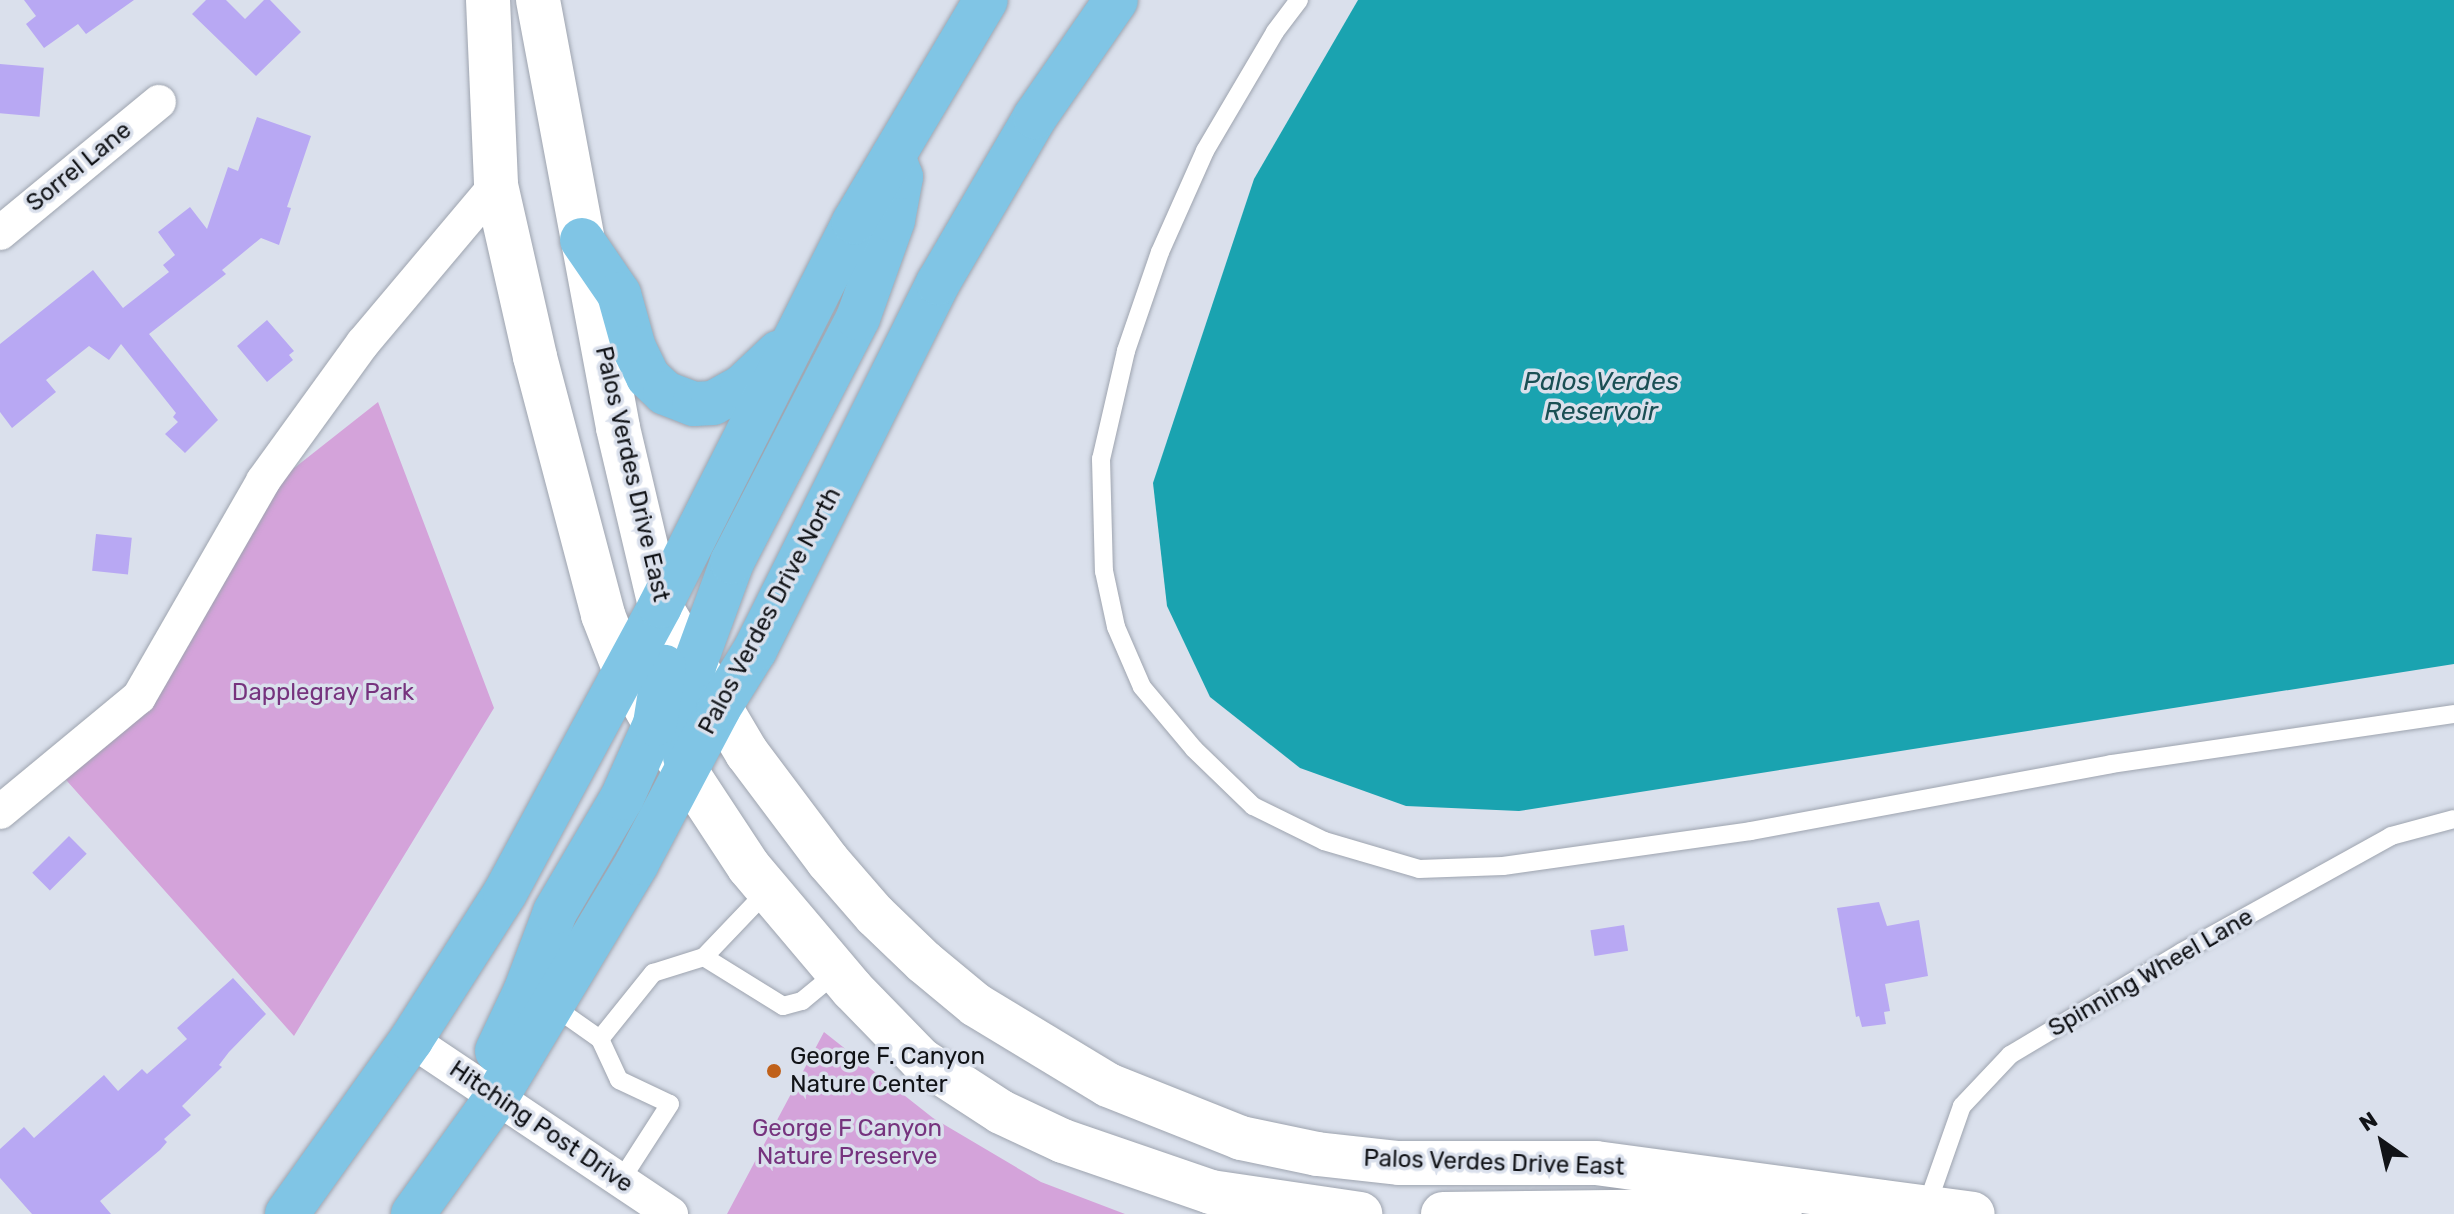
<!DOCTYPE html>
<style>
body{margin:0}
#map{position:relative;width:2454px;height:1214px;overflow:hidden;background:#dae0ec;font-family:Rubik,sans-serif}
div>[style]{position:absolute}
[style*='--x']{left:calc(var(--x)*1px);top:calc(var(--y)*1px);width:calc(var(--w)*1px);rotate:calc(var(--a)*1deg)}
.green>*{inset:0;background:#d4a3da}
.water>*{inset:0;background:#1aa3b0}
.building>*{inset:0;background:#b8a8f3;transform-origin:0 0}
.roads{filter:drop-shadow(0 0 2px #9ea4af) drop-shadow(0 0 2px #9ea4af)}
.service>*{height:18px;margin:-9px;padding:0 9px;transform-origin:9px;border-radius:9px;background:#fff}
.minor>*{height:34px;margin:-17px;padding:0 17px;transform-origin:17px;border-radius:17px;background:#fff}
.secondary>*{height:44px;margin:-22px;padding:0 22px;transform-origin:22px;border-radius:22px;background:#fff}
.primary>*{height:44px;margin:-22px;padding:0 22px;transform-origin:22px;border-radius:22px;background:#80c5e5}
.dots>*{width:22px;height:22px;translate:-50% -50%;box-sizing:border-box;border:4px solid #dae0ec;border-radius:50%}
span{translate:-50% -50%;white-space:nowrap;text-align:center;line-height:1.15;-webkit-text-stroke:7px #dae0ec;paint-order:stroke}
.street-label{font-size:24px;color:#111317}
.park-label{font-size:24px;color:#76337e}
.poi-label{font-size:24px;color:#111317}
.left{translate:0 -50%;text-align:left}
.water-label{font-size:26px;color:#1a4f54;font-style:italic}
.north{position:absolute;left:2342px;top:1102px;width:80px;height:80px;-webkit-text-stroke:6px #dae0ec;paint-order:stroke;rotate:326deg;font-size:22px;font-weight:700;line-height:32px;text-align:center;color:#111317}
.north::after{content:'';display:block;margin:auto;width:28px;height:36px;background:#111317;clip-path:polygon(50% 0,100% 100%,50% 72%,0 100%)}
</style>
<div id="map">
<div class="green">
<div style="clip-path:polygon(378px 402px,494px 708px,294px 1036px,59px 772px,159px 692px,217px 529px)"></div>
<div style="clip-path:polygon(824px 1032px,933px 1118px,1041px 1182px,1125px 1214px,727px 1214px)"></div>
</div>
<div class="water">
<div style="clip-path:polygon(1358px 0,2454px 0,2454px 664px,1519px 811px,1406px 806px,1300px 768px,1210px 697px,1167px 606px,1153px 483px,1254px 179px)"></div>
</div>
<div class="building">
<div style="clip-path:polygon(24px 0,134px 0,86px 34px,78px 24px,44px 48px,26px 24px,36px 16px)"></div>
<div style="clip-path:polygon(206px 0,226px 0,245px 19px,264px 0,270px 0,301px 32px,256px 76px,192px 14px)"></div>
<div style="left:0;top:64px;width:44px;height:49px;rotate:5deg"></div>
<div style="clip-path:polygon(257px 117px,311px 136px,287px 207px,291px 208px,279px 245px,261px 238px,222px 270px,226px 274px,149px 334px,218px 420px,185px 453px,165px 434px,178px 422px,173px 417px,176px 413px,121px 344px,109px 360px,89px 346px,46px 380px,56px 392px,12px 428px,0 412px,0 344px,93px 270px,123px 308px,169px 272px,163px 265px,175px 255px,158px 232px,190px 207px,207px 229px,228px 167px,238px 171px)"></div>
<div style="clip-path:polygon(267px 320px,294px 351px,289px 355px,293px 360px,267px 382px,237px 346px)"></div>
<div style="left:96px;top:534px;width:36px;height:37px;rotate:6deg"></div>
<div style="left:69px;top:836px;width:25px;height:52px;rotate:45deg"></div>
<div style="clip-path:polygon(1879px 902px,1887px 926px,1919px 920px,1928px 976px,1885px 984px,1890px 1011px,1884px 1012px,1886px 1024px,1862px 1027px,1859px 1016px,1856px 1017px,1837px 908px)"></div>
<div style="left:1624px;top:925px;width:26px;height:34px;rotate:81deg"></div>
<div style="clip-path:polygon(233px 978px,266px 1014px,229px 1052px,219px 1065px,222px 1067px,182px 1106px,191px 1115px,164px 1139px,167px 1142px,160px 1150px,100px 1201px,111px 1214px,32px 1214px,0 1178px,0 1149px,24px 1127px,34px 1138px,104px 1075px,118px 1091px,142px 1069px,147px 1074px,187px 1039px,177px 1028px)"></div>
</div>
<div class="roads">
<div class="service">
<div style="--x:1299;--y:0;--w:40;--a:127"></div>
<div style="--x:1275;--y:32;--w:138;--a:120.5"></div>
<div style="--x:1205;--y:151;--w:111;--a:114"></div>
<div style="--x:1160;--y:252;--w:105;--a:109"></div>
<div style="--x:1126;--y:351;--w:111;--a:103"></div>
<div style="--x:1101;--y:459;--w:112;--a:88.5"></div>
<div style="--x:1104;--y:571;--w:57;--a:77.9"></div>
<div style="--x:1116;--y:627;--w:65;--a:66.6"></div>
<div style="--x:1142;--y:687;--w:81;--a:50"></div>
<div style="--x:1194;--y:749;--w:82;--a:44"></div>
<div style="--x:1253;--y:806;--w:79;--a:26.2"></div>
<div style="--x:1324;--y:841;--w:99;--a:16.4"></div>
<div style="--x:1419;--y:869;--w:84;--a:-2"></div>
<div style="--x:1503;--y:866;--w:250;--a:-8"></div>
<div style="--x:1751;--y:831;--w:366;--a:-10.5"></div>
<div style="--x:2111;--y:764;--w:347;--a:-8.3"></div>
<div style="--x:768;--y:890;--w:93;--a:133.7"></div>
<div style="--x:704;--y:957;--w:93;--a:31.8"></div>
<div style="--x:783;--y:1006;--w:20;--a:-15"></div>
<div style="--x:802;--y:1001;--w:45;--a:-39.6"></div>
<div style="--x:553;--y:1006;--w:57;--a:35.1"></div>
<div style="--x:600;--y:1039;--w:45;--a:65.1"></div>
<div style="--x:619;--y:1080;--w:56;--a:25.2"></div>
<div style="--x:670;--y:1104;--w:90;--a:122.8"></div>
<div style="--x:600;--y:1039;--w:85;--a:-51.2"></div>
<div style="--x:653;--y:973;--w:53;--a:-17.4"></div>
<div style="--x:1926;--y:1208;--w:108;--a:-70.6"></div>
<div style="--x:1962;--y:1106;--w:70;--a:-46.7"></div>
<div style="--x:2010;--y:1055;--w:200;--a:-30.9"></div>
<div style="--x:2182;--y:952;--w:239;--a:-29"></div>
<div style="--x:2391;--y:836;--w:65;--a:-15.1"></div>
</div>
<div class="minor">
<div style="--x:0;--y:233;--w:206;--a:-39.5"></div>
<div style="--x:0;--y:812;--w:180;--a:-39.6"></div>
<div style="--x:139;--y:697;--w:249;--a:-60.1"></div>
<div style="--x:263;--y:481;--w:170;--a:-54.1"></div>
<div style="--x:363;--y:343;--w:207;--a:-49.9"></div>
<div style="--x:411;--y:1040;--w:313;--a:33.8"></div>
</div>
<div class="secondary">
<div style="--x:488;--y:0;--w:185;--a:87.5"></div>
<div style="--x:496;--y:185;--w:176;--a:77.2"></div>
<div style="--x:535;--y:357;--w:267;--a:75.2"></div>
<div style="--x:603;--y:615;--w:60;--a:68.6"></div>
<div style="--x:625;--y:671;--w:61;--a:60.5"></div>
<div style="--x:655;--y:724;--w:171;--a:56.7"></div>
<div style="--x:749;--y:867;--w:160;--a:49.8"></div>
<div style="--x:852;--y:989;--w:99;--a:45.8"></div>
<div style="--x:921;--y:1060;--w:95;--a:33"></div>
<div style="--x:1001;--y:1112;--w:68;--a:25.1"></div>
<div style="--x:1063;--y:1141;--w:157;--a:19"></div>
<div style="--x:1211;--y:1192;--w:151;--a:8.4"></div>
<div style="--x:538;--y:0;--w:435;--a:79.4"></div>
<div style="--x:618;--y:428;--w:183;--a:76.7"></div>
<div style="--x:660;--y:606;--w:171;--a:59.4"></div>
<div style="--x:747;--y:753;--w:135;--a:53.1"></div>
<div style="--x:828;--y:861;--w:72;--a:49"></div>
<div style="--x:875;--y:915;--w:68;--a:43.8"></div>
<div style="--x:924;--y:962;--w:67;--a:39.6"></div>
<div style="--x:976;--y:1005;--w:154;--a:31.2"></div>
<div style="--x:1108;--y:1085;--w:143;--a:21.7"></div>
<div style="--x:1241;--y:1138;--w:78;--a:11.9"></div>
<div style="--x:1317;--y:1154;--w:82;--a:6.3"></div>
<div style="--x:1399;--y:1163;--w:197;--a:0"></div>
<div style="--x:1596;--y:1163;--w:380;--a:7.7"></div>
<div style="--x:1443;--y:1214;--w:337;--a:-0.7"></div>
</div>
<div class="primary">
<div style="--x:582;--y:240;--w:65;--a:55.6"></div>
<div style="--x:619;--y:294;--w:56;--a:74.5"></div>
<div style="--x:634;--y:348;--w:32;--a:64"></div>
<div style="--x:648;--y:377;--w:23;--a:43"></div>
<div style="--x:665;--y:393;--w:31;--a:21"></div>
<div style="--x:694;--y:404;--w:19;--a:-3"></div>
<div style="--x:713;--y:403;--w:33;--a:-29"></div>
<div style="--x:742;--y:387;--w:50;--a:-43.4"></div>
<div style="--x:685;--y:757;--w:30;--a:-90"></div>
<div style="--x:685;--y:727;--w:62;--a:-81.6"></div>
<div style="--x:694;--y:666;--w:111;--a:-69.9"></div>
<div style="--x:732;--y:562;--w:275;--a:-62.7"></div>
<div style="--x:858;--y:318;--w:104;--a:-70.3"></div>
<div style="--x:893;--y:220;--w:44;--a:-79.5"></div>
<div style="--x:901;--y:177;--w:22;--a:-111"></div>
<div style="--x:497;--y:1051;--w:65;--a:-64.6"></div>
<div style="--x:525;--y:992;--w:85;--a:-69.4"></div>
<div style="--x:555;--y:912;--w:132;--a:-59.6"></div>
<div style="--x:622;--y:798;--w:81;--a:-66"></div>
<div style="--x:655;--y:724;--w:58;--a:-81"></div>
<div style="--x:287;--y:1214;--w:214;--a:-54.5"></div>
<div style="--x:411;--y:1040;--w:174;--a:-57.4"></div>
<div style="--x:505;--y:893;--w:326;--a:-61.6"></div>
<div style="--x:660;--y:606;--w:430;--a:-63.2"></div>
<div style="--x:854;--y:222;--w:258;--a:-59.3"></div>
<div style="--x:413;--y:1214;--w:143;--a:-54.4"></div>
<div style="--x:496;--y:1098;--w:274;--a:-59"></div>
<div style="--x:637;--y:863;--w:175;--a:-62.1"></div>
<div style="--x:719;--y:708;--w:68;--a:-58.2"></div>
<div style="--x:755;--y:650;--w:410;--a:-63.5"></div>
<div style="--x:938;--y:283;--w:192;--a:-59.7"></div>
<div style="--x:1035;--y:117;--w:142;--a:-55.3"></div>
</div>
</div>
<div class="dots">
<div style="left:774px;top:1071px;background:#c0611a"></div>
</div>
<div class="street-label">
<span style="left:79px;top:167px;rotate:-39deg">Sorrel Lane</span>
<span style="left:632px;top:474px;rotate:77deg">Palos Verdes Drive East</span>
<span style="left:770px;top:611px;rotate:-62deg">Palos Verdes Drive North</span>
<span style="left:2151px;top:973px;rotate:-30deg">Spinning Wheel Lane</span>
<span style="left:541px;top:1127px;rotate:34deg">Hitching Post Drive</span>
<span style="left:1494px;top:1163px;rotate:2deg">Palos Verdes Drive East</span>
</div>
<div class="park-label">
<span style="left:323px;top:693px">Dapplegray Park</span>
<span style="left:847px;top:1143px">George F Canyon<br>Nature Preserve</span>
</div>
<div class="poi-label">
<span class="left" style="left:790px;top:1071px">George F. Canyon<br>Nature Center</span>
</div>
<div class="water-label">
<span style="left:1601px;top:397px">Palos Verdes<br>Reservoir</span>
</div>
<div class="north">N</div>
</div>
